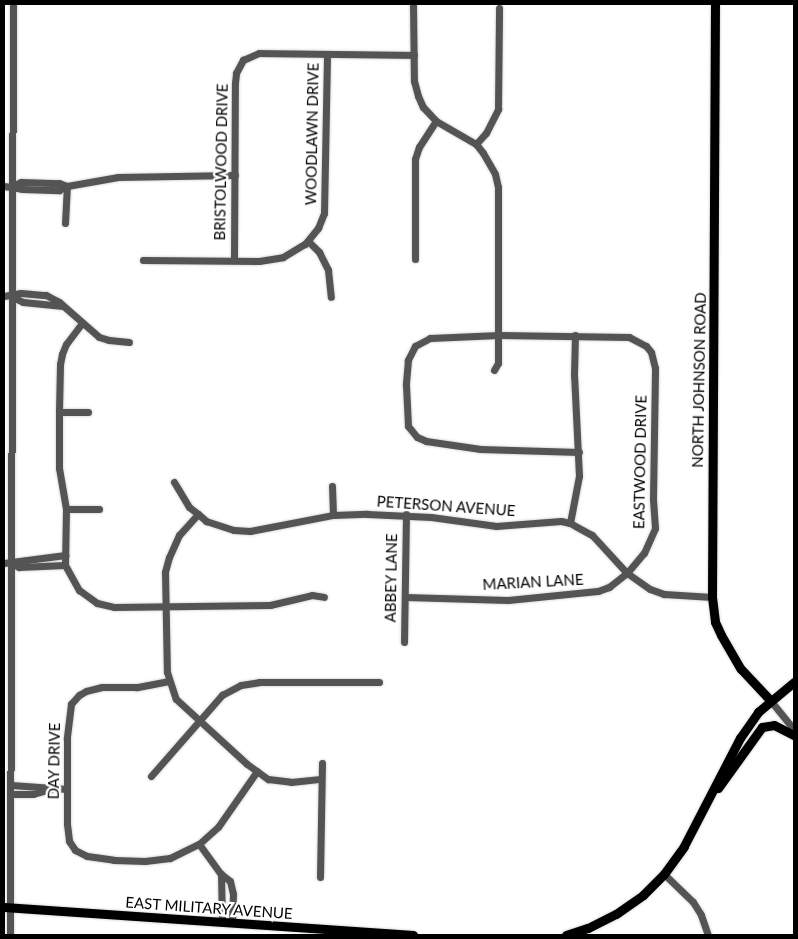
<!DOCTYPE html>
<style>
body{margin:0}
#map{position:relative;width:798px;height:939px;overflow:hidden;background:#fff;font-family:Lato,sans-serif}
div>[style]{position:absolute}
[style*='--x']{left:calc(var(--x)*1px);top:calc(var(--y)*1px);width:calc(var(--w)*1px);rotate:calc(var(--a)*1deg)}
.roads{filter:drop-shadow(0 0 1px #dbdbdb) drop-shadow(0 0 1px #dbdbdb)}
.minor>*{height:7px;margin:-3.5px;padding:0 3.5px;transform-origin:3.5px;border-radius:3.5px;background:#545454}
.major>*{height:9px;margin:-4.5px;padding:0 4.5px;transform-origin:4.5px;border-radius:4.5px;background:#000}
span{translate:-50% -50%;white-space:nowrap;text-align:center;line-height:1.15;-webkit-text-stroke:4.5px #fff;paint-order:stroke}
.street-label{font-size:15px;color:#000}
.frame{position:absolute;inset:0;border:5px solid #000;pointer-events:none}
</style>
<div id="map">
<div class="roads">
<div class="minor">
<div style="--x:413;--y:4;--w:77;--a:89.3"></div>
<div style="--x:414;--y:81;--w:16;--a:75"></div>
<div style="--x:418;--y:96;--w:12;--a:66"></div>
<div style="--x:423;--y:107;--w:19;--a:47"></div>
<div style="--x:436;--y:121;--w:46;--a:29.9"></div>
<div style="--x:476;--y:144;--w:11;--a:52"></div>
<div style="--x:483;--y:153;--w:24;--a:60"></div>
<div style="--x:495;--y:174;--w:13;--a:77"></div>
<div style="--x:498;--y:187;--w:176;--a:90"></div>
<div style="--x:498;--y:363;--w:8;--a:120"></div>
<div style="--x:476;--y:144;--w:15;--a:-48"></div>
<div style="--x:486;--y:133;--w:27;--a:-63"></div>
<div style="--x:498;--y:109;--w:101;--a:-89.4"></div>
<div style="--x:4;--y:186;--w:18;--a:9"></div>
<div style="--x:22;--y:189;--w:37;--a:2"></div>
<div style="--x:59;--y:190;--w:9;--a:-27"></div>
<div style="--x:67;--y:186;--w:52;--a:-10"></div>
<div style="--x:118;--y:177;--w:117;--a:-1"></div>
<div style="--x:12;--y:186;--w:10;--a:-24"></div>
<div style="--x:21;--y:182;--w:38;--a:2"></div>
<div style="--x:59;--y:183;--w:9;--a:21"></div>
<div style="--x:65;--y:223;--w:37;--a:-87"></div>
<div style="--x:308;--y:241;--w:16;--a:45"></div>
<div style="--x:319;--y:252;--w:20;--a:63"></div>
<div style="--x:328;--y:270;--w:27;--a:84"></div>
<div style="--x:415;--y:259;--w:100;--a:-90"></div>
<div style="--x:415;--y:159;--w:13;--a:-72"></div>
<div style="--x:419;--y:147;--w:31;--a:-57"></div>
<div style="--x:143;--y:260;--w:116;--a:0.5"></div>
<div style="--x:259;--y:261;--w:24;--a:-9"></div>
<div style="--x:283;--y:257;--w:26;--a:-31"></div>
<div style="--x:305;--y:244;--w:21;--a:-51"></div>
<div style="--x:318;--y:228;--w:16;--a:-68"></div>
<div style="--x:324;--y:213;--w:159;--a:-88.9"></div>
<div style="--x:234;--y:260;--w:177;--a:-89.7"></div>
<div style="--x:235;--y:83;--w:10;--a:-84"></div>
<div style="--x:236;--y:73;--w:15;--a:-62"></div>
<div style="--x:243;--y:60;--w:17;--a:-24"></div>
<div style="--x:259;--y:53;--w:155;--a:0.7"></div>
<div style="--x:4;--y:296;--w:17;--a:-10"></div>
<div style="--x:21;--y:293;--w:25;--a:5"></div>
<div style="--x:46;--y:295;--w:15;--a:28"></div>
<div style="--x:59;--y:302;--w:53;--a:41.2"></div>
<div style="--x:99;--y:337;--w:10;--a:17"></div>
<div style="--x:109;--y:340;--w:20;--a:6"></div>
<div style="--x:12;--y:297;--w:12;--a:24"></div>
<div style="--x:23;--y:302;--w:40;--a:5.7"></div>
<div style="--x:82;--y:323;--w:26;--a:127"></div>
<div style="--x:66;--y:344;--w:11;--a:112"></div>
<div style="--x:62;--y:354;--w:10;--a:101"></div>
<div style="--x:60;--y:364;--w:48;--a:91.2"></div>
<div style="--x:59;--y:412;--w:56;--a:90"></div>
<div style="--x:59;--y:468;--w:42;--a:80.3"></div>
<div style="--x:66;--y:509;--w:56;--a:91"></div>
<div style="--x:65;--y:565;--w:29;--a:61"></div>
<div style="--x:79;--y:590;--w:22;--a:36"></div>
<div style="--x:97;--y:603;--w:17;--a:13"></div>
<div style="--x:114;--y:607;--w:156;--a:-0.7"></div>
<div style="--x:270;--y:605;--w:43;--a:-13.4"></div>
<div style="--x:312;--y:595;--w:12;--a:9"></div>
<div style="--x:59;--y:412;--w:29;--a:0"></div>
<div style="--x:174;--y:482;--w:29;--a:59"></div>
<div style="--x:189;--y:507;--w:11;--a:38"></div>
<div style="--x:198;--y:514;--w:11;--a:41"></div>
<div style="--x:206;--y:521;--w:29;--a:18"></div>
<div style="--x:234;--y:530;--w:16;--a:4"></div>
<div style="--x:250;--y:531;--w:85;--a:-10.9"></div>
<div style="--x:333;--y:515;--w:34;--a:-2"></div>
<div style="--x:367;--y:514;--w:64;--a:2.7"></div>
<div style="--x:431;--y:517;--w:66;--a:7.9"></div>
<div style="--x:496;--y:526;--w:65;--a:-4.4"></div>
<div style="--x:561;--y:521;--w:9;--a:13"></div>
<div style="--x:570;--y:523;--w:25;--a:29"></div>
<div style="--x:592;--y:535;--w:52;--a:47.4"></div>
<div style="--x:627;--y:573;--w:28;--a:35"></div>
<div style="--x:650;--y:589;--w:15;--a:20"></div>
<div style="--x:664;--y:594;--w:48;--a:3.6"></div>
<div style="--x:332;--y:486;--w:29;--a:88"></div>
<div style="--x:66;--y:509;--w:33;--a:0"></div>
<div style="--x:198;--y:514;--w:28;--a:132"></div>
<div style="--x:179;--y:535;--w:24;--a:114"></div>
<div style="--x:169;--y:557;--w:16;--a:105"></div>
<div style="--x:165;--y:572;--w:100;--a:88.9"></div>
<div style="--x:167;--y:672;--w:28;--a:72"></div>
<div style="--x:176;--y:699;--w:96;--a:42.5"></div>
<div style="--x:247;--y:764;--w:26;--a:36"></div>
<div style="--x:268;--y:779;--w:23;--a:7"></div>
<div style="--x:291;--y:782;--w:30;--a:-6"></div>
<div style="--x:570;--y:523;--w:48;--a:-79.2"></div>
<div style="--x:579;--y:476;--w:101;--a:-92.8"></div>
<div style="--x:574;--y:375;--w:40;--a:-88.6"></div>
<div style="--x:4;--y:563;--w:62;--a:-7.5"></div>
<div style="--x:11;--y:563;--w:9;--a:27"></div>
<div style="--x:19;--y:567;--w:46;--a:-2.5"></div>
<div style="--x:405;--y:597;--w:103;--a:1.7"></div>
<div style="--x:508;--y:600;--w:90;--a:-5.7"></div>
<div style="--x:598;--y:591;--w:12;--a:-20"></div>
<div style="--x:609;--y:587;--w:23;--a:-38"></div>
<div style="--x:627;--y:573;--w:26;--a:-50"></div>
<div style="--x:644;--y:553;--w:27;--a:-66"></div>
<div style="--x:655;--y:528;--w:29;--a:-94"></div>
<div style="--x:653;--y:499;--w:131;--a:-89.1"></div>
<div style="--x:655;--y:368;--w:16;--a:-104"></div>
<div style="--x:651;--y:352;--w:8;--a:-130"></div>
<div style="--x:646;--y:346;--w:19;--a:-152"></div>
<div style="--x:629;--y:337;--w:130;--a:-179.1"></div>
<div style="--x:499;--y:335;--w:69;--a:177.5"></div>
<div style="--x:430;--y:338;--w:17;--a:152"></div>
<div style="--x:415;--y:346;--w:16;--a:117"></div>
<div style="--x:408;--y:360;--w:25;--a:95"></div>
<div style="--x:406;--y:385;--w:41;--a:87.2"></div>
<div style="--x:408;--y:426;--w:14;--a:51"></div>
<div style="--x:417;--y:437;--w:10;--a:24"></div>
<div style="--x:426;--y:441;--w:55;--a:8.4"></div>
<div style="--x:480;--y:449;--w:99;--a:1.7"></div>
<div style="--x:404;--y:642;--w:128;--a:-89.1"></div>
<div style="--x:169;--y:681;--w:33;--a:169"></div>
<div style="--x:137;--y:687;--w:35;--a:180"></div>
<div style="--x:102;--y:687;--w:16;--a:166"></div>
<div style="--x:86;--y:691;--w:8;--a:150"></div>
<div style="--x:79;--y:695;--w:12;--a:132"></div>
<div style="--x:71;--y:704;--w:35;--a:97"></div>
<div style="--x:67;--y:739;--w:85;--a:90"></div>
<div style="--x:67;--y:824;--w:17;--a:83"></div>
<div style="--x:69;--y:841;--w:11;--a:56"></div>
<div style="--x:75;--y:850;--w:13;--a:27"></div>
<div style="--x:87;--y:856;--w:27;--a:8"></div>
<div style="--x:114;--y:860;--w:31;--a:2"></div>
<div style="--x:145;--y:861;--w:25;--a:-7"></div>
<div style="--x:170;--y:858;--w:32;--a:-26"></div>
<div style="--x:199;--y:844;--w:25;--a:-42"></div>
<div style="--x:218;--y:827;--w:68;--a:-55.1"></div>
<div style="--x:770;--y:700;--w:38;--a:51"></div>
<div style="--x:151;--y:776;--w:108;--a:-48.8"></div>
<div style="--x:222;--y:695;--w:21;--a:-28"></div>
<div style="--x:241;--y:685;--w:18;--a:-9"></div>
<div style="--x:259;--y:682;--w:120;--a:0"></div>
<div style="--x:11;--y:785;--w:56;--a:4.1"></div>
<div style="--x:10;--y:794;--w:23;--a:0"></div>
<div style="--x:33;--y:794;--w:19;--a:-16"></div>
<div style="--x:199;--y:844;--w:37;--a:54"></div>
<div style="--x:221;--y:874;--w:11;--a:38"></div>
<div style="--x:230;--y:881;--w:13;--a:77"></div>
<div style="--x:233;--y:894;--w:29;--a:92"></div>
<div style="--x:221;--y:874;--w:48;--a:88.8"></div>
<div style="--x:664;--y:874;--w:40;--a:44"></div>
<div style="--x:693;--y:902;--w:15;--a:58"></div>
<div style="--x:701;--y:915;--w:21;--a:71"></div>
<div style="--x:320;--y:877;--w:114;--a:-89"></div>
<div style="--x:10;--y:935;--w:931;--a:-89.82"></div>
</div>
<div class="major">
<div style="--x:715;--y:4;--w:593;--a:90.29"></div>
<div style="--x:712;--y:597;--w:25;--a:83"></div>
<div style="--x:715;--y:622;--w:14;--a:65"></div>
<div style="--x:721;--y:635;--w:39;--a:60"></div>
<div style="--x:741;--y:669;--w:42;--a:46.9"></div>
<div style="--x:718;--y:788;--w:75;--a:-54.2"></div>
<div style="--x:762;--y:727;--w:12;--a:-9"></div>
<div style="--x:774;--y:725;--w:22;--a:27"></div>
<div style="--x:4;--y:907;--w:410;--a:3.9"></div>
<div style="--x:566;--y:935;--w:23;--a:-18"></div>
<div style="--x:588;--y:928;--w:31;--a:-27"></div>
<div style="--x:616;--y:914;--w:33;--a:-35"></div>
<div style="--x:643;--y:895;--w:30;--a:-45"></div>
<div style="--x:664;--y:874;--w:34;--a:-54"></div>
<div style="--x:684;--y:846;--w:122;--a:-62.6"></div>
<div style="--x:740;--y:738;--w:32;--a:-55"></div>
<div style="--x:758;--y:712;--w:47;--a:-39.8"></div>
</div>
</div>
<div class="street-label">
<span style="left:312px;top:134px;rotate:-89deg">WOODLAWN DRIVE</span>
<span style="left:221px;top:162px;rotate:-89deg">BRISTOLWOOD DRIVE</span>
<span style="left:699px;top:380px;rotate:-89deg">NORTH JOHNSON ROAD</span>
<span style="left:640px;top:462px;rotate:-89deg">EASTWOOD DRIVE</span>
<span style="left:446px;top:506px;rotate:4deg">PETERSON AVENUE</span>
<span style="left:391px;top:578px;rotate:-89deg">ABBEY LANE</span>
<span style="left:533px;top:582px;rotate:-3deg">MARIAN LANE</span>
<span style="left:54px;top:761px;rotate:-89deg">DAY DRIVE</span>
<span style="left:209px;top:908px;rotate:4deg">EAST MILITARY AVENUE</span>
</div>
<div class="frame"></div>
</div>
